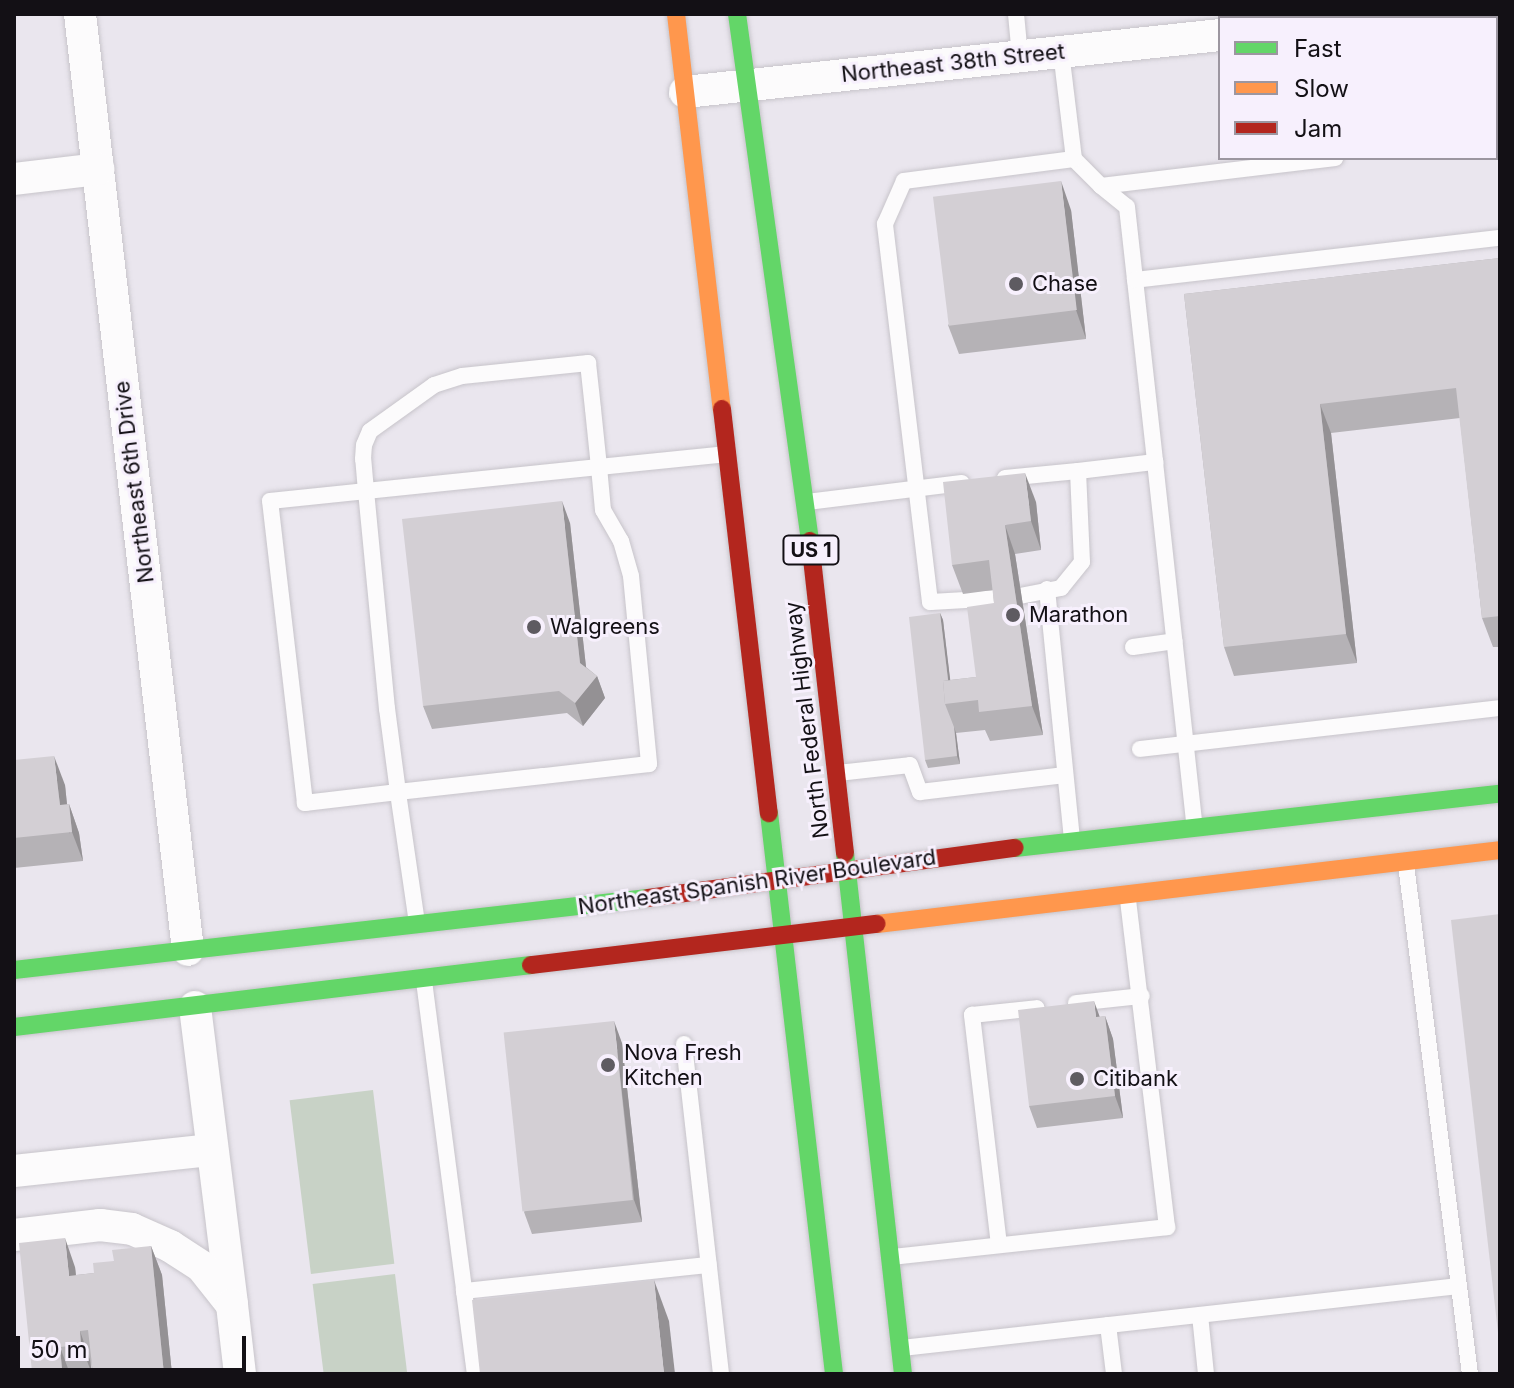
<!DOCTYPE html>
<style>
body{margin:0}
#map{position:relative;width:1514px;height:1388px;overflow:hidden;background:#eae6ee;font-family:Inter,sans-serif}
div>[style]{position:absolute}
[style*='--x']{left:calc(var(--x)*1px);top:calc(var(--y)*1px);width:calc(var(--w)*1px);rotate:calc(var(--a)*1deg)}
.green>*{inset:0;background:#c8d2c6;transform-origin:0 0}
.roads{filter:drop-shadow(0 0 2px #c7c4ca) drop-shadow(0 0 2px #c7c4ca)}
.lane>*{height:16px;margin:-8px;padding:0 8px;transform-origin:8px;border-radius:8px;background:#fcfbfc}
.street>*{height:32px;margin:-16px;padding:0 16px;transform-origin:16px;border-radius:16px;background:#fcfbfc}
.fast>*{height:18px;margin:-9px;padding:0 9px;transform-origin:9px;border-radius:9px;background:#63d668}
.slow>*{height:18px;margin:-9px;padding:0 9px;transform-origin:9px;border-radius:9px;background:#ff974d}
.jam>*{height:18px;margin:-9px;padding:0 9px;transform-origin:9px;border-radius:9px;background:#b3261e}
.wall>*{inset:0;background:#b5b2b6}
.shaded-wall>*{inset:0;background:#949194}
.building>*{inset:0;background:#d3cfd4;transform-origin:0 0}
.dots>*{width:22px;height:22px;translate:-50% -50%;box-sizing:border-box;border:4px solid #f7f0fd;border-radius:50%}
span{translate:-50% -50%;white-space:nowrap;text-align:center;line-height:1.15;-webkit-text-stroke:6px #f7f0fd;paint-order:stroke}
.shield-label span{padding:2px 6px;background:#f7f0fd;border:2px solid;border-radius:6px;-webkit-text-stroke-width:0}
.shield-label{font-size:20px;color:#131015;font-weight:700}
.street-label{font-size:22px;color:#131015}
.poi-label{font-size:22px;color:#131015}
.left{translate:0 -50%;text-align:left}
.frame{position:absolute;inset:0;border:16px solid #131015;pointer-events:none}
.legend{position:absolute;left:1218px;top:16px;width:280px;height:144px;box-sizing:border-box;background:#f7f0fd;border:2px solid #9c96a0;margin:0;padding:10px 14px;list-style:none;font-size:24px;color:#131015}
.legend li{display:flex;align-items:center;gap:16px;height:40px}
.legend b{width:40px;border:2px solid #9c96a0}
.scale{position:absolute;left:16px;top:1336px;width:230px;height:36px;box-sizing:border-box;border:4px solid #131015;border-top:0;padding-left:10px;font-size:24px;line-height:28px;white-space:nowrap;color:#131015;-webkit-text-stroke:6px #f7f0fd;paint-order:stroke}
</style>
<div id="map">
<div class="green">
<div style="left:373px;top:1090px;width:175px;height:84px;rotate:83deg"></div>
<div style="left:395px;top:1274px;width:101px;height:83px;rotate:83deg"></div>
</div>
<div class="roads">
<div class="lane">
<div style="--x:1016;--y:14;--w:42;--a:84.6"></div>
<div style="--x:1496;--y:139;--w:4;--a:0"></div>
<div style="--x:1074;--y:159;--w:38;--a:45"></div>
<div style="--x:1101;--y:186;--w:236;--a:-6.8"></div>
<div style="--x:1101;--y:186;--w:33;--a:39"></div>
<div style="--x:1127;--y:207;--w:257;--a:83.7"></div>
<div style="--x:1135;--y:280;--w:367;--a:-6.6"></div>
<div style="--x:1078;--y:471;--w:78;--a:-6.7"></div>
<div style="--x:1155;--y:462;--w:368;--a:83.8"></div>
<div style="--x:1005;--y:478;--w:73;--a:-5.5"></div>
<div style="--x:1078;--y:471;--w:91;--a:87.5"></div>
<div style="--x:1082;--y:562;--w:33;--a:129"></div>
<div style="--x:1061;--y:588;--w:42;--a:169"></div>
<div style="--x:807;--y:502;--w:156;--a:-7"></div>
<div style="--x:1047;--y:589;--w:252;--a:84.3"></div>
<div style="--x:1001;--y:598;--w:71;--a:176.8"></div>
<div style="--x:930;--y:602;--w:381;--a:-96.8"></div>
<div style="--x:885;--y:224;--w:47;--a:-66.2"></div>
<div style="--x:904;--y:181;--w:171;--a:-7.4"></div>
<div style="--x:1074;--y:159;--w:108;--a:-96.9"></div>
<div style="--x:1133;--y:647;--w:42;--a:-8.1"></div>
<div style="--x:1140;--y:749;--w:362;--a:-6.5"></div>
<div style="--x:838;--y:773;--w:72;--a:-6.3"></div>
<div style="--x:910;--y:765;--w:29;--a:70"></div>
<div style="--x:920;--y:792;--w:146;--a:-6.7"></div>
<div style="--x:1406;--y:864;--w:514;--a:82.85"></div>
<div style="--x:417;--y:923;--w:132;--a:-98.3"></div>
<div style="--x:398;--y:792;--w:84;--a:-97.5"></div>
<div style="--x:387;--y:709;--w:219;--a:-95.5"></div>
<div style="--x:366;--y:491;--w:32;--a:-95"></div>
<div style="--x:363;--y:459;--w:14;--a:-86"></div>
<div style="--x:364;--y:445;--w:15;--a:-67"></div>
<div style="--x:370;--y:431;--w:79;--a:-35.7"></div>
<div style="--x:434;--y:385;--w:29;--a:-18"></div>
<div style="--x:462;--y:376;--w:127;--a:-5.9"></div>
<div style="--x:588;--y:363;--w:46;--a:83.8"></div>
<div style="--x:593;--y:409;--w:58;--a:84.1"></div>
<div style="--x:599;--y:467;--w:43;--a:84.7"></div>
<div style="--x:603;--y:510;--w:36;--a:60"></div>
<div style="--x:621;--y:541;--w:36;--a:74"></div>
<div style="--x:631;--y:576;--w:189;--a:84.5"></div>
<div style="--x:649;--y:764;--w:107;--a:173.5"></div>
<div style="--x:543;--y:776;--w:146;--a:173.7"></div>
<div style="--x:398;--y:792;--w:94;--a:173.3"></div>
<div style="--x:305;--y:803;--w:304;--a:-96.6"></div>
<div style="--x:270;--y:501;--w:97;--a:-5.9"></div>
<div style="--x:366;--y:491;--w:234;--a:-5.9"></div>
<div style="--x:599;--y:467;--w:129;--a:-5.8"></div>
<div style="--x:424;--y:981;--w:313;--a:82.6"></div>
<div style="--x:464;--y:1291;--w:246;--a:-6.1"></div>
<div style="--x:1076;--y:1003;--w:66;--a:-6.1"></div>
<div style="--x:684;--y:1044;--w:332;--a:83.6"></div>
<div style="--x:999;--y:1245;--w:232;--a:-96.7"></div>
<div style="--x:972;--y:1015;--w:65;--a:-6.1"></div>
<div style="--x:892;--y:1257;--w:277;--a:-6.2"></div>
<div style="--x:1167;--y:1227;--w:331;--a:-96.8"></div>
<div style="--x:464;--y:1291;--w:84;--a:82.5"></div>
<div style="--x:1200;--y:1315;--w:59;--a:84.2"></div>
<div style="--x:1108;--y:1325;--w:49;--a:83"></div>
<div style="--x:902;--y:1348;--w:560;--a:-6.35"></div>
</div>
<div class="street">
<div style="--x:80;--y:14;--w:942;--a:83.42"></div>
<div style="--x:1372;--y:18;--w:34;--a:-7"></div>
<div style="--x:685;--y:92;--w:538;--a:-6.08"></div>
<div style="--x:14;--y:179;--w:85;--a:-6.8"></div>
<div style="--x:195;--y:1007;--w:297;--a:82.9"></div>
<div style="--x:14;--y:1171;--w:199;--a:-6.1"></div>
<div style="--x:14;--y:1235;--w:87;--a:-6.6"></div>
<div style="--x:100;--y:1225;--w:32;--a:7"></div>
<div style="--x:132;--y:1229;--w:42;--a:24.1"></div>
<div style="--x:170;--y:1246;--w:38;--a:33"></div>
<div style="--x:202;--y:1267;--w:48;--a:51.7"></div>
<div style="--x:232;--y:1305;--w:69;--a:83.4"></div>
</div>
<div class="fast">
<div style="--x:737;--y:14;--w:532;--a:82.11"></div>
<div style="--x:769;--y:813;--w:565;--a:83.39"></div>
<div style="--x:1015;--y:848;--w:488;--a:-6.4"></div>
<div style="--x:845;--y:853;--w:524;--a:83.65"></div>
<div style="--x:14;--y:970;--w:638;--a:-6.48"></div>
<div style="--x:14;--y:1027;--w:521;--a:-6.84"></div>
</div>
<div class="slow">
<div style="--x:676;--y:14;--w:398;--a:83.4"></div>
<div style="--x:877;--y:924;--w:627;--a:-6.77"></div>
</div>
<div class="jam">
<div style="--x:722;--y:409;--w:407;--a:83.4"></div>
<div style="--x:810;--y:541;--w:314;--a:83.6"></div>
<div style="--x:648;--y:898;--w:370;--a:-7.8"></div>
<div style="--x:531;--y:965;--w:348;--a:-6.8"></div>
</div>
</div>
<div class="wall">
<div style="clip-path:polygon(1071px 210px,1086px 339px,959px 354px,948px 325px)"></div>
<div style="clip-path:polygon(1500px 258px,1500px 647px,1493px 647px,1482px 618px,1460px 418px,1331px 433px,1357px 663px,1234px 676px,1224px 647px,1184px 294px)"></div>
<div style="clip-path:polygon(1036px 502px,1041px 550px,1015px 554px,1043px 735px,990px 741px,985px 730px,956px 733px,960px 764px,928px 768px,925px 760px,940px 613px,943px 620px,950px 680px,976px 677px,994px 603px,993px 590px,963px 594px,952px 565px)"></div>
<div style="clip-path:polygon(570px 523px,586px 667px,597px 676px,605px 698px,583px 726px,567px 713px,432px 729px,423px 706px)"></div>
<div style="clip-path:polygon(14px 760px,65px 785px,67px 804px,69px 804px,79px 833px,83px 861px,14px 868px)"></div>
<div style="clip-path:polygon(1105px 1016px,1113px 1039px,1123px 1118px,1037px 1128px,1029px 1106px,1100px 1017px)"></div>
<div style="clip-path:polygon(622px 1043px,642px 1222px,532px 1234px,524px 1212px)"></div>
<div style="clip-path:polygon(151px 1246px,162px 1275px,172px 1374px,93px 1374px,91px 1360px,92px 1374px,33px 1374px,32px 1372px,75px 1267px,76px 1275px,94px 1273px,114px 1261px)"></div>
</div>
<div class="shaded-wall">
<div style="clip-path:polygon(1061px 181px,1071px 210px,1086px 339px,1076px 310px)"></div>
<div style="clip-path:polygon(1320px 404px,1331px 433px,1357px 663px,1346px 634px)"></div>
<div style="clip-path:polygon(1025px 473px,1036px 502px,1041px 550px,1031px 521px)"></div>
<div style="clip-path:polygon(562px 501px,570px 523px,588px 685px,580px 663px)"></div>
<div style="clip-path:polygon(1005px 525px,1015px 554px,1043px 735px,1032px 706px)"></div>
<div style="clip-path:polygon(940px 613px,943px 620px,953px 703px,951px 703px)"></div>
<div style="clip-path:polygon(597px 676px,605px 698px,583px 726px,575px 703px)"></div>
<div style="clip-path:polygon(954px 727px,956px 733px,960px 764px,957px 756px)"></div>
<div style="clip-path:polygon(54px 756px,65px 785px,70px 834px,60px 805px)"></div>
<div style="clip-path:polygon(69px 804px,79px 833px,83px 861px,72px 832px)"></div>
<div style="clip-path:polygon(1094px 1001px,1102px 1023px,1096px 1017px)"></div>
<div style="clip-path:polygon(1105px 1016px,1113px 1039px,1123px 1118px,1115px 1096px)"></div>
<div style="clip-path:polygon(614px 1021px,622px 1043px,642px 1222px,634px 1200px)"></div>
<div style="clip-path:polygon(65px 1238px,75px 1267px,79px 1305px,69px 1276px)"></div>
<div style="clip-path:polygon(151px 1246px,162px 1275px,172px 1374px,164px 1374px)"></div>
<div style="clip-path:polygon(654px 1280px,669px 1321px,675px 1374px,664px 1374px)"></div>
<div style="clip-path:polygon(80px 1331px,90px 1360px,92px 1374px,81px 1345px)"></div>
<div style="clip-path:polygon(60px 1347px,70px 1374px,64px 1374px,62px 1369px)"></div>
</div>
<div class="building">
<div style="left:1061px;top:181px;width:130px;height:129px;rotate:83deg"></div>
<div style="clip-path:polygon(1500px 258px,1500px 616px,1482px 618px,1456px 388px,1320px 404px,1346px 634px,1224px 647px,1184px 294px)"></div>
<div style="clip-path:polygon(1025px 473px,1031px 521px,1005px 525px,1032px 706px,979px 712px,978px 700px,945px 704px,943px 681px,976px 677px,967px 607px,994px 603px,989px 560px,952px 565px,943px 482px)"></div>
<div style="clip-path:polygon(562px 501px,580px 663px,597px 676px,575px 703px,559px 691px,423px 706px,402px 519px)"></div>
<div style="clip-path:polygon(940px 613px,948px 680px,943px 681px,945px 704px,954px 727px,957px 756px,925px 760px,909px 617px)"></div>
<div style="clip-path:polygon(54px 756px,60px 805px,69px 804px,72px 832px,14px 838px,14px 760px)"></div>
<div style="clip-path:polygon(1500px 914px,1500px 1350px,1451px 920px)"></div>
<div style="clip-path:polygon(1094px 1001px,1096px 1017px,1105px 1016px,1115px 1096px,1029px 1106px,1018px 1010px)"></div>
<div style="left:614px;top:1021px;width:180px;height:111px;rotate:84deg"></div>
<div style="clip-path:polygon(65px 1238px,69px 1276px,94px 1273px,93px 1263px,114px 1261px,112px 1250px,151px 1246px,164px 1374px,93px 1374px,88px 1330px,80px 1331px,81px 1345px,60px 1347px,62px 1369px,32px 1372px,19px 1243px)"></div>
<div style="clip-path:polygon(654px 1280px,664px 1374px,480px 1374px,472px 1300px)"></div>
</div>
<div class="dots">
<div style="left:1016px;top:284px;background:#5e5b61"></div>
<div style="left:1013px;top:615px;background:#5e5b61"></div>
<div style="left:534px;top:627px;background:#5e5b61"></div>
<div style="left:608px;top:1065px;background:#5e5b61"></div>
<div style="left:1077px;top:1079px;background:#5e5b61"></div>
</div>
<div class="shield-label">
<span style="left:811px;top:550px">US 1</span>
</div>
<div class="street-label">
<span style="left:953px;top:63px;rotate:-6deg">Northeast 38th Street</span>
<span style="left:134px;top:482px;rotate:-97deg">Northeast 6th Drive</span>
<span style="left:807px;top:720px;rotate:-97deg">North Federal Highway</span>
<span style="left:757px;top:882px;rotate:-8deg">Northeast Spanish River Boulevard</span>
</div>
<div class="poi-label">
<span class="left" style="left:1032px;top:284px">Chase</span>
<span class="left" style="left:1029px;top:615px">Marathon</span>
<span class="left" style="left:550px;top:627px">Walgreens</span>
<span class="left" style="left:624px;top:1065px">Nova Fresh<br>Kitchen</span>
<span class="left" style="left:1093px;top:1079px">Citibank</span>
</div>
<div class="frame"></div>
<ul class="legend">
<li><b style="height:10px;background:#63d668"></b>Fast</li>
<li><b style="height:10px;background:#ff974d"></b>Slow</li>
<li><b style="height:10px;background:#b3261e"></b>Jam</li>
</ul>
<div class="scale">50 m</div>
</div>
